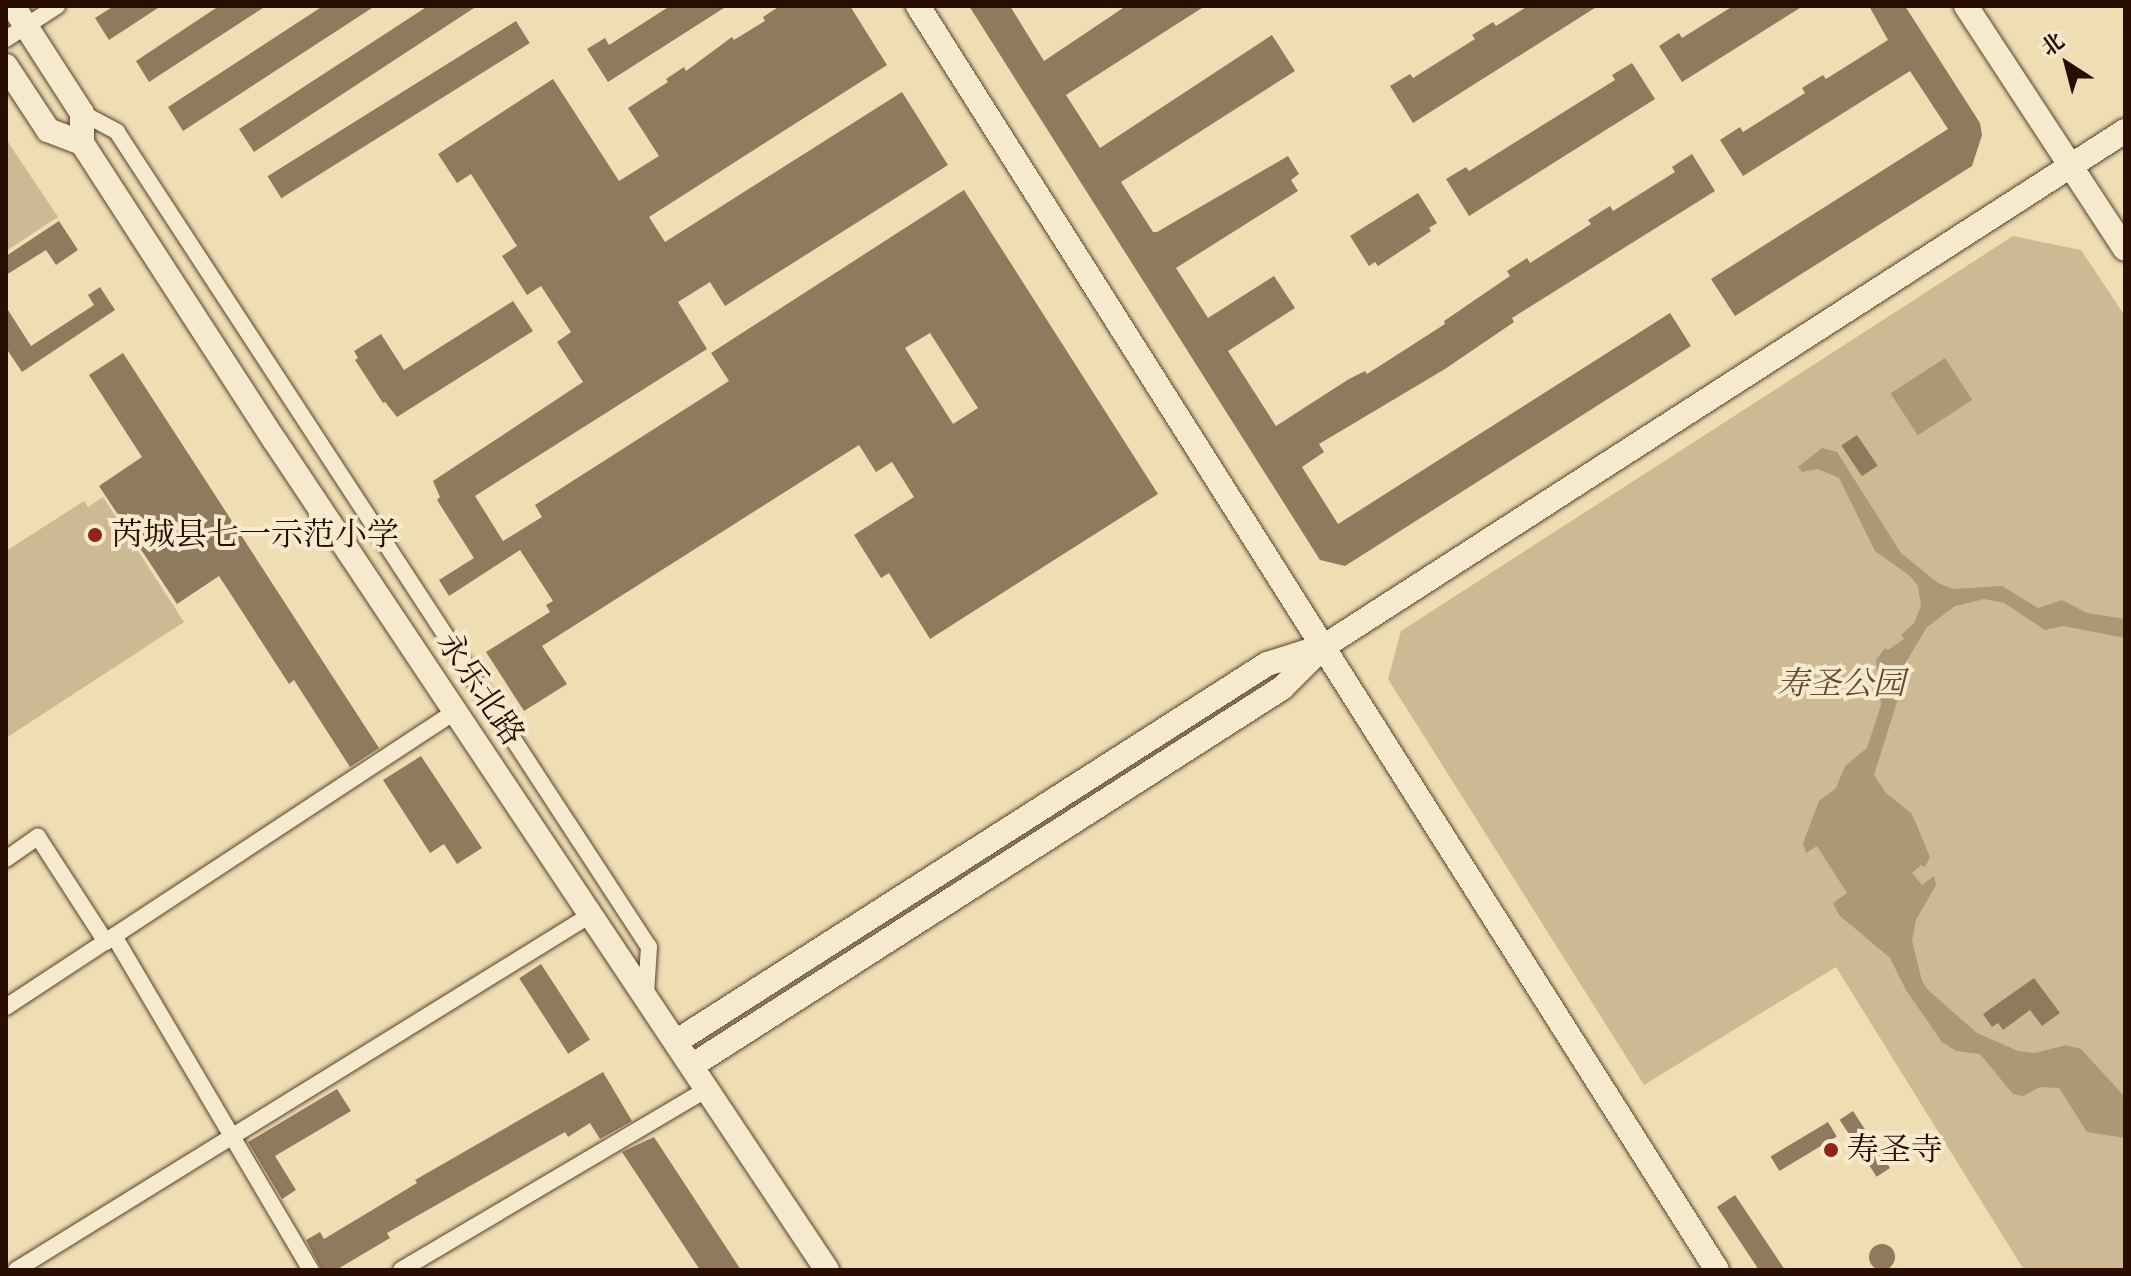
<!DOCTYPE html>
<meta charset="utf-8">
<style>
body{margin:0}
#map{position:relative;width:2131px;height:1276px;overflow:hidden;background:#efdeb3;font-family:"IM FELL Great Primer","Noto Serif SC",serif}
div>[style]{position:absolute}
[style*='--x']{left:calc(var(--x)*1px);top:calc(var(--y)*1px);width:calc(var(--w)*1px);rotate:calc(var(--a)*1deg)}
.green>*{inset:0;background:#cdba95}
.water>*{inset:0;background:#ac9776;transform-origin:0 0}
.building>*{inset:0;background:#907a5d;transform-origin:0 0}
.round{border-radius:50%}
.roads{filter:drop-shadow(0 0 2px #5a412d) drop-shadow(0 0 2px #5a412d)}
.street>*{height:16px;margin:-8px;padding:0 8px;transform-origin:8px;border-radius:8px;background:#f5eace}
.secondary>*{height:24px;margin:-12px;padding:0 12px;transform-origin:12px;border-radius:12px;background:#f5eace}
.dots>*{width:22px;height:22px;translate:-50% -50%;box-sizing:border-box;border:4px solid #f5eace;border-radius:50%}
span{translate:-50% -50%;white-space:nowrap;text-align:center;line-height:1.15;-webkit-text-stroke:8px #f5eace;paint-order:stroke}
.poi-label{font-size:32px;color:#290d00}
.left{translate:0 -50%;text-align:left}
.park-label{font-size:32px;color:#624a34;font-style:italic}
.street-label{font-size:32px;color:#290d00}
.frame{position:absolute;inset:0;border:8px solid #290d00;pointer-events:none}
.north{position:absolute;left:2027px;top:24px;width:80px;height:80px;-webkit-text-stroke:6px #f5eace;paint-order:stroke;rotate:324deg;font-size:22px;font-weight:700;line-height:32px;text-align:center;color:#290d00}
.north::after{content:'';display:block;margin:auto;width:28px;height:36px;background:#290d00;clip-path:polygon(50% 0,100% 100%,50% 72%,0 100%)}
</style>
<div id="map">
<div class="green">
<div style="clip-path:polygon(6px 139px,58px 217px,6px 251px)"></div>
<div style="clip-path:polygon(2013px 236px,2081px 250px,2125px 316px,2125px 1270px,2024px 1270px,1836px 967px,1644px 1085px,1388px 679px,1401px 631px)"></div>
<div style="clip-path:polygon(103px 497px,184px 622px,6px 738px,6px 551px,84px 501px,88px 507px)"></div>
</div>
<div class="water">
<div style="left:1945px;top:358px;width:50px;height:65px;rotate:57deg"></div>
<div style="clip-path:polygon(1822px 448px,1837px 452px,1901px 553px,1938px 583px,1953px 589px,2002px 586px,2038px 608px,2062px 600px,2087px 613px,2125px 619px,2125px 638px,2063px 626px,2045px 630px,2004px 603px,1984px 599px,1955px 606px,1927px 627px,1903px 667px,1897px 702px,1874px 775px,1886px 793px,1912px 814px,1930px 857px,1925px 867px,1921px 865px,1912px 873px,1922px 885px,1934px 876px,1936px 885px,1916px 920px,1912px 941px,1922px 981px,1928px 990px,1977px 1033px,2018px 1051px,2035px 1053px,2066px 1045px,2081px 1049px,2125px 1097px,2125px 1138px,2087px 1132px,2059px 1088px,2040px 1087px,2023px 1096px,2013px 1094px,1980px 1054px,1956px 1051px,1942px 1042px,1906px 990px,1890px 958px,1839px 915px,1833px 903px,1847px 893px,1817px 846px,1806px 853px,1803px 843px,1819px 801px,1836px 788px,1845px 766px,1867px 748px,1881px 705px,1876px 660px,1885px 648px,1888px 650px,1904px 639px,1901px 635px,1914px 623px,1921px 606px,1918px 586px,1910px 576px,1875px 551px,1839px 478px,1818px 469px,1802px 472px,1798px 467px)"></div>
</div>
<div class="building">
<div style="clip-path:polygon(114px 6px,161px 6px,109px 40px,95px 18px)"></div>
<div style="clip-path:polygon(219px 6px,266px 6px,149px 82px,136px 61px)"></div>
<div style="clip-path:polygon(323px 6px,375px 6px,183px 131px,168px 107px)"></div>
<div style="clip-path:polygon(428px 6px,477px 6px,254px 152px,239px 129px)"></div>
<div style="clip-path:polygon(670px 6px,727px 6px,608px 82px,587px 49px,605px 38px,609px 45px)"></div>
<div style="clip-path:polygon(evenodd,780px 6px,850px 6px,887px 65px,649px 217px,665px 242px,902px 92px,948px 165px,725px 306px,710px 282px,678px 302px,707px 349px,475px 496px,503px 541px,542px 517px,535px 505px,729px 381px,711px 353px,964px 190px,1158px 494px,930px 639px,889px 573px,881px 578px,854px 535px,914px 497px,892px 462px,876px 472px,859px 445px,542px 646px,567px 684px,524px 711px,486px 652px,550px 612px,546px 605px,553px 601px,520px 550px,449px 596px,439px 580px,474px 558px,437px 500px,440px 497px,433px 481px,583px 382px,557px 342px,571px 332px,541px 286px,527px 295px,502px 256px,517px 246px,471px 174px,457px 183px,438px 154px,553px 79px,619px 181px,659px 156px,628px 108px,668px 82px,666px 79px,684px 67px,686px 71px,732px 37px,734px 40px,765px 21px,763px 17px,780px 6px,930px 333px,978px 408px,953px 424px,905px 348px,930px 333px)"></div>
<div style="clip-path:polygon(969px 6px,1010px 6px,1044px 61px,1126px 6px,1205px 6px,1066px 95px,1100px 148px,1272px 35px,1295px 71px,1121px 182px,1153px 232px,1157px 232px,1288px 156px,1299px 174px,1291px 180px,1298px 191px,1176px 268px,1208px 318px,1274px 276px,1295px 308px,1228px 351px,1276px 426px,1349px 379px,1365px 371px,1367px 374px,1445px 324px,1444px 321px,1510px 276px,1507px 271px,1527px 258px,1530px 263px,1591px 224px,1588px 220px,1610px 206px,1613px 211px,1675px 172px,1672px 167px,1692px 154px,1715px 191px,1512px 318px,1514px 322px,1445px 369px,1319px 444px,1324px 452px,1302px 467px,1338px 524px,1670px 313px,1691px 346px,1345px 566px,1320px 560px)"></div>
<div style="clip-path:polygon(1528px 6px,1598px 6px,1413px 123px,1390px 86px,1410px 74px,1413px 78px,1475px 39px,1472px 35px,1493px 22px,1496px 26px)"></div>
<div style="clip-path:polygon(1733px 6px,1803px 6px,1682px 82px,1659px 46px,1679px 33px,1682px 38px)"></div>
<div style="clip-path:polygon(1869px 6px,1905px 6px,1980px 123px,1982px 135px,1972px 166px,1735px 316px,1711px 279px,1948px 129px,1910px 71px,1743px 176px,1720px 140px,1740px 127px,1743px 132px,1805px 93px,1802px 88px,1823px 75px,1826px 79px,1888px 40px)"></div>
<div style="left:516px;top:21px;width:26px;height:293px;rotate:58deg"></div>
<div style="clip-path:polygon(1632px 63px,1655px 99px,1469px 216px,1446px 179px,1466px 167px,1469px 171px,1615px 80px,1612px 75px)"></div>
<div style="clip-path:polygon(1418px 193px,1437px 223px,1429px 228px,1431px 231px,1378px 266px,1375px 262px,1369px 266px,1350px 236px)"></div>
<div style="clip-path:polygon(59px 221px,78px 250px,56px 265px,46px 250px,6px 275px,6px 256px)"></div>
<div style="clip-path:polygon(100px 287px,115px 310px,22px 372px,6px 348px,6px 307px,31px 346px,94px 305px,88px 295px)"></div>
<div style="clip-path:polygon(513px 301px,533px 331px,397px 417px,385px 402px,383px 403px,355px 360px,358px 358px,354px 351px,381px 334px,404px 370px)"></div>
<div style="clip-path:polygon(123px 353px,379px 748px,350px 767px,294px 680px,289px 684px,219px 576px,177px 604px,99px 486px,142px 457px,89px 375px)"></div>
<div style="left:1857px;top:435px;width:37px;height:19px;rotate:56deg"></div>
<div style="clip-path:polygon(421px 756px,482px 848px,457px 864px,444px 844px,430px 853px,383px 780px)"></div>
<div style="left:541px;top:964px;width:90px;height:26px;rotate:57deg"></div>
<div style="clip-path:polygon(2034px 978px,2060px 1013px,2042px 1026px,2030px 1010px,2003px 1030px,1998px 1023px,1992px 1027px,1983px 1014px)"></div>
<div style="clip-path:polygon(603px 1072px,632px 1121px,600px 1139px,590px 1123px,568px 1137px,565px 1132px,387px 1233px,390px 1238px,336px 1270px,322px 1270px,306px 1240px,320px 1232px,324px 1239px,417px 1183px,415px 1180px)"></div>
<div style="clip-path:polygon(337px 1089px,351px 1111px,275px 1156px,296px 1190px,282px 1199px,248px 1142px)"></div>
<div style="left:1853px;top:1111px;width:68px;height:16px;rotate:57deg"></div>
<div style="left:1828px;top:1122px;width:17px;height:67px;rotate:59deg"></div>
<div style="clip-path:polygon(654px 1137px,741px 1270px,700px 1270px,622px 1152px)"></div>
<div style="clip-path:polygon(1735px 1195px,1785px 1270px,1759px 1270px,1717px 1207px)"></div>
<div class="round" style="left:1869px;top:1244px;width:26px;height:26px"></div>
</div>
<div class="roads">
<div class="street">
<div style="--x:6;--y:39;--w:61;--a:-32.9"></div>
<div style="--x:82;--y:113;--w:40;--a:28"></div>
<div style="--x:117;--y:132;--w:973;--a:56.87"></div>
<div style="--x:649;--y:947;--w:47;--a:93.7"></div>
<div style="--x:6;--y:859;--w:39;--a:-35"></div>
<div style="--x:38;--y:837;--w:125;--a:57.1"></div>
<div style="--x:114;--y:936;--w:388;--a:59.5"></div>
<div style="--x:6;--y:1007;--w:539;--a:-33.34"></div>
<div style="--x:16;--y:1270;--w:677;--a:-31.72"></div>
<div style="--x:401;--y:1270;--w:358;--a:-30.6"></div>
</div>
<div class="secondary">
<div style="--x:13;--y:6;--w:127;--a:57.2"></div>
<div style="--x:82;--y:113;--w:30;--a:90"></div>
<div style="--x:82;--y:143;--w:355;--a:57.1"></div>
<div style="--x:275;--y:441;--w:996;--a:56.34"></div>
<div style="--x:918;--y:6;--w:1495;--a:57.7"></div>
<div style="--x:1966;--y:6;--w:290;--a:56.8"></div>
<div style="--x:6;--y:66;--w:77;--a:56.7"></div>
<div style="--x:48;--y:130;--w:36;--a:21"></div>
<div style="--x:677;--y:1041;--w:700;--a:-32.58"></div>
<div style="--x:1267;--y:664;--w:57;--a:-17.5"></div>
<div style="--x:693;--y:1065;--w:699;--a:-32.62"></div>
<div style="--x:1282;--y:688;--w:58;--a:-45"></div>
<div style="--x:1323;--y:647;--w:954;--a:-32.76"></div>
</div>
</div>
<div class="dots">
<div style="left:95px;top:535px;background:#8f2418"></div>
<div style="left:1831px;top:1150px;background:#8f2418"></div>
</div>
<div class="poi-label">
<span class="left" style="left:111px;top:535px">芮城县七一示范小学</span>
<span class="left" style="left:1847px;top:1150px">寿圣寺</span>
</div>
<div class="park-label">
<span style="left:1841px;top:684px">寿圣公园</span>
</div>
<div class="street-label">
<span style="left:480px;top:689px;rotate:56deg">永乐北路</span>
</div>
<div class="frame"></div>
<div class="north">北</div>
</div>
